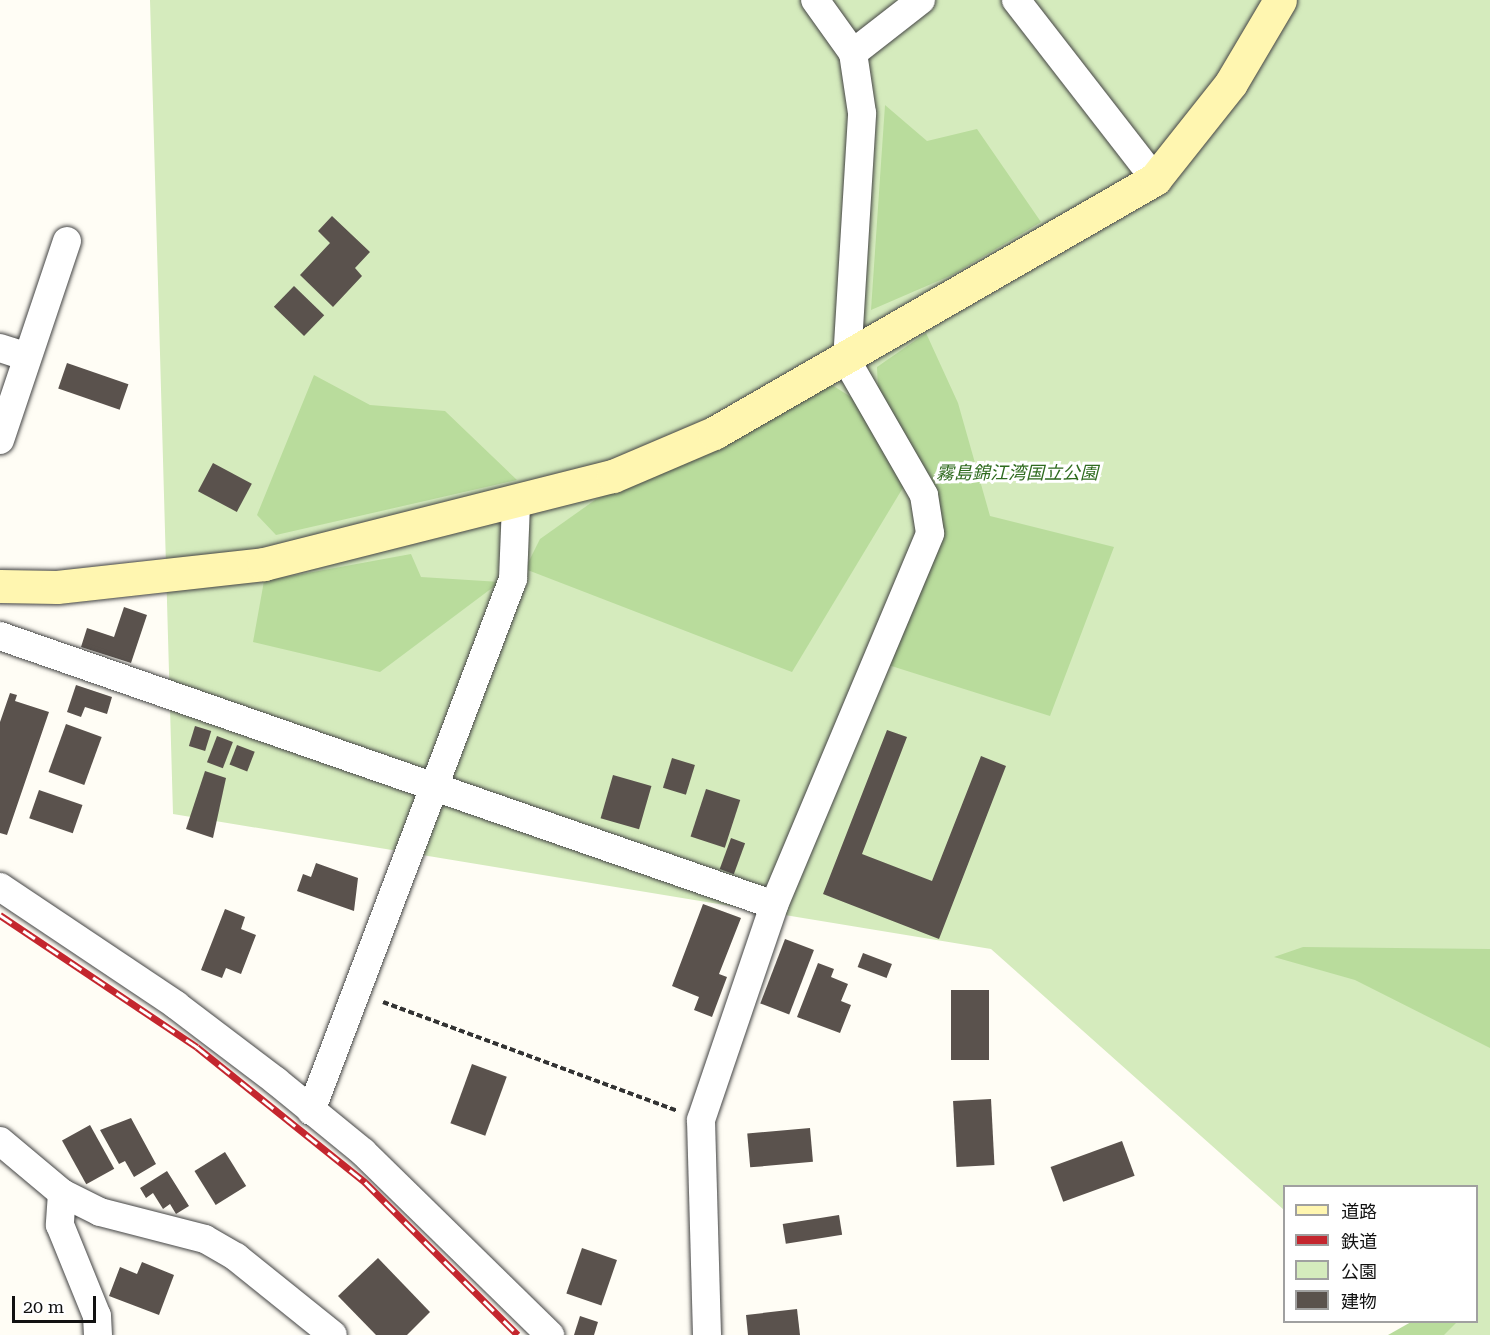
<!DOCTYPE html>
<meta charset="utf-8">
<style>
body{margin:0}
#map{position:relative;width:1490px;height:1335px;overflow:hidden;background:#fffdf5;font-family:"Roboto Serif","Noto Sans JP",serif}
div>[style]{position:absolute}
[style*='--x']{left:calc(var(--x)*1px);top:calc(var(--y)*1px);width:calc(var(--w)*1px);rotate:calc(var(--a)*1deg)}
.green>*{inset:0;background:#d5ebbd}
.forest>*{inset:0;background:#b9dc9c}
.building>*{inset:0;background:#5a524d;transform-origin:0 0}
.path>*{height:4px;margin-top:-2px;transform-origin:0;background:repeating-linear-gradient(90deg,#333 0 6px,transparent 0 9px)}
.roads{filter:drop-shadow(0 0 2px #444) drop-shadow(0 0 2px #444)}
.street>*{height:28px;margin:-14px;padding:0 14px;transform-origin:14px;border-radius:14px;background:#fff}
.secondary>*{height:33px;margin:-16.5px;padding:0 16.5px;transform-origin:16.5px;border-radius:16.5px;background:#fff6b0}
.rail>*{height:7px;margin-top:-3.5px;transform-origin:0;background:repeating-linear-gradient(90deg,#fff 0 14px,#c4262e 0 28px);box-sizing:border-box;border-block:2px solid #c4262e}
span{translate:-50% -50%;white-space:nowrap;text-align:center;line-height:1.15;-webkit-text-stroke:6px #fff;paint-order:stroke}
.park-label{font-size:18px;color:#2f6b1f;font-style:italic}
.legend{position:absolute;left:1283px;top:1185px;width:195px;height:138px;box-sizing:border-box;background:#fff;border:2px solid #a0a0a0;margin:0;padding:8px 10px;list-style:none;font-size:18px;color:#111}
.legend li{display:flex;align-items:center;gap:12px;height:30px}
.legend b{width:30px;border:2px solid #a0a0a0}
.scale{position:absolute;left:12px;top:1296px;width:84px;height:27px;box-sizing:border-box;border:3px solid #111;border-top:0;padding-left:8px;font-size:18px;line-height:21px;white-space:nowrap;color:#111;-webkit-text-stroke:4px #fff;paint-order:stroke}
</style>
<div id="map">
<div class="green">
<div style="clip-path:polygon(150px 0,1490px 0,1490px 1335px,1425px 1335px,1410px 1322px,1476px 1322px,1476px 1186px,1284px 1186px,1284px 1210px,991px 949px,173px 814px)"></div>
</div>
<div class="forest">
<div style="clip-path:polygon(885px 105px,927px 141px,977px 129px,1041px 222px,952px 275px,871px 310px)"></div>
<div style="clip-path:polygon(926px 333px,958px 403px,990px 516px,1114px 547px,1050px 716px,885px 664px,940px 533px,878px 389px,877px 367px)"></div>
<div style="clip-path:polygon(314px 375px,370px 405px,445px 411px,517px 480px,276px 535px,257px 515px)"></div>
<div style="clip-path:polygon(832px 385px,854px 399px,907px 481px,792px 672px,525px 569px,540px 539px,595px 500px)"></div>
<div style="clip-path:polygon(411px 554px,421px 577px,500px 582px,380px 672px,253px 642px,264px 581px)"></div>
<div style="clip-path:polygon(1303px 947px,1490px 949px,1490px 1048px,1355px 980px,1274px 957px)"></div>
<div style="clip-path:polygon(1411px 1322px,1456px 1322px,1456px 1323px,1444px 1335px,1388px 1335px)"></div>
</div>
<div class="building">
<div style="clip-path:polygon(332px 216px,370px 252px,355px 268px,362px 276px,333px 307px,300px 275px,330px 243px,318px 231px)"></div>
<div style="left:294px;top:286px;width:42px;height:29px;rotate:44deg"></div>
<div style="left:67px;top:363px;width:65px;height:27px;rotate:19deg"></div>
<div style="left:213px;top:463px;width:44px;height:32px;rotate:28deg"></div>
<div style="clip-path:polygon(124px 607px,147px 615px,131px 663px,81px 647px,87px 628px,114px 637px)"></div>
<div style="clip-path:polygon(76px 685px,112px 697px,107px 714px,85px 707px,81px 717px,67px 712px)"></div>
<div style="clip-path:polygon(10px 693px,17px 695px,15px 701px,49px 712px,7px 835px,0 833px,0 722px)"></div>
<div style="left:66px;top:724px;width:38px;height:51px;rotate:20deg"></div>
<div style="left:195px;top:726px;width:17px;height:21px;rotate:17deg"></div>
<div style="clip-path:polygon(887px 730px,907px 737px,862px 854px,932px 881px,981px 756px,1006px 766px,939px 939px,823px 894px)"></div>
<div style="left:217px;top:736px;width:17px;height:28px;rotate:21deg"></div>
<div style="left:237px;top:745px;width:19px;height:21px;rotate:21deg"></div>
<div style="left:672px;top:758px;width:24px;height:31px;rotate:17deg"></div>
<div style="clip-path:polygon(205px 771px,226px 778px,213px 838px,186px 829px)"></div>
<div style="left:613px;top:775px;width:40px;height:45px;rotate:16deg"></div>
<div style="left:706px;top:789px;width:36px;height:50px;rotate:18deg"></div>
<div style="left:39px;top:790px;width:46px;height:30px;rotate:19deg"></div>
<div style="left:731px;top:838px;width:15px;height:33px;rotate:20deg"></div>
<div style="clip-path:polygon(316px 863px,358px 878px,354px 911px,297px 891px,303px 874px,311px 877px)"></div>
<div style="clip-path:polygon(703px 904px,741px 918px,719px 974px,727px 977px,712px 1017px,694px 1010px,699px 997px,672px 986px)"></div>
<div style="clip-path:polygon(225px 909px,245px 917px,241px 929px,256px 935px,241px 974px,226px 968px,222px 978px,201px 970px)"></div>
<div style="left:785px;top:939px;width:31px;height:69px;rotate:21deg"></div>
<div style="left:863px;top:953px;width:31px;height:15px;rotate:21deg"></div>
<div style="clip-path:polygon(818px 963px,834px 969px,831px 977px,848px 984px,841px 1001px,851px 1005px,840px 1033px,797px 1017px)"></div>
<div style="left:951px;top:990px;width:38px;height:70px"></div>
<div style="left:472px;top:1064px;width:37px;height:63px;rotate:20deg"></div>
<div style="left:991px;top:1099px;width:66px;height:38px;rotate:87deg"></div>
<div style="clip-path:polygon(131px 1118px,156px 1164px,134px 1177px,125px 1161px,119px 1164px,100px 1130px)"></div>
<div style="left:90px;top:1125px;width:50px;height:32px;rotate:61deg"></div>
<div style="left:810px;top:1128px;width:34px;height:63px;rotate:85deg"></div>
<div style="left:1122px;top:1141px;width:37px;height:76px;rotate:70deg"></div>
<div style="left:225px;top:1152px;width:40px;height:36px;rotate:58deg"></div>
<div style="clip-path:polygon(167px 1171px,189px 1206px,176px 1214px,170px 1204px,163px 1209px,153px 1193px,146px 1198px,140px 1188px)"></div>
<div style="left:839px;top:1215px;width:20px;height:57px;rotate:81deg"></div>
<div style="left:582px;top:1248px;width:37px;height:48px;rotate:19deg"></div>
<div style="clip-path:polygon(378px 1258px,430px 1312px,407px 1335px,376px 1335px,338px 1296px)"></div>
<div style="clip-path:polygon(142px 1262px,174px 1275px,159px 1315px,109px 1296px,120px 1267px,137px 1274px)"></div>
<div style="clip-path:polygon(797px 1309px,800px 1335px,748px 1335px,746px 1315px)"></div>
<div style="clip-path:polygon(580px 1316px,598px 1322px,594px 1335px,574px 1335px)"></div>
</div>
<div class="path">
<div style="--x:383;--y:1002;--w:314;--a:20.3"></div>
</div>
<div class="roads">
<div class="street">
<div style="--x:1016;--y:0;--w:227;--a:52.2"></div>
<div style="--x:853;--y:53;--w:86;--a:-37.9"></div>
<div style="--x:0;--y:348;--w:28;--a:18"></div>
<div style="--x:0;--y:440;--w:210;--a:-71.4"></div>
<div style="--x:0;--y:636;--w:819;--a:19.16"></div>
<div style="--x:0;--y:887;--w:212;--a:33.8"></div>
<div style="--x:176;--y:1005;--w:126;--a:37.2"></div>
<div style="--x:276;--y:1081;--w:112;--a:39.2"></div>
<div style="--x:363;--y:1152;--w:262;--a:44.4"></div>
<div style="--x:311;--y:1111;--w:569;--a:-69.21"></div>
<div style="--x:513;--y:579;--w:75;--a:-87.7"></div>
<div style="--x:0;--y:1141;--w:81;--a:40"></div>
<div style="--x:62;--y:1193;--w:42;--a:26.6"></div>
<div style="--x:100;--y:1212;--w:108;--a:14.4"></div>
<div style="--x:205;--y:1239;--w:36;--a:30"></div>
<div style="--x:236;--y:1257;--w:124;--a:38.8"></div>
<div style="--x:62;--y:1193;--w:32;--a:94"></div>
<div style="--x:60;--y:1225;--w:98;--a:67.9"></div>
<div style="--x:97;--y:1316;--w:19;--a:87"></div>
<div style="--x:707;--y:1335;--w:215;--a:-91.6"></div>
<div style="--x:701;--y:1120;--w:227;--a:-71.2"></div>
<div style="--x:774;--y:905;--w:403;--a:-67.2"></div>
<div style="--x:930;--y:533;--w:38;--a:-99"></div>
<div style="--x:924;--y:495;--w:155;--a:-119.9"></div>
<div style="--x:847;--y:361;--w:248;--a:-86.5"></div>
<div style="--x:862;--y:113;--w:61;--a:-98.5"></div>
<div style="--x:853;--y:53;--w:65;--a:-125.6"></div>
</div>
<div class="secondary">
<div style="--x:0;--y:586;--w:57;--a:1"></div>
<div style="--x:57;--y:587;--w:208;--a:-6.3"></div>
<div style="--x:264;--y:564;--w:360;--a:-14.2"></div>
<div style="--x:613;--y:476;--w:110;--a:-23.1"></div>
<div style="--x:714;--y:433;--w:509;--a:-29.94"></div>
<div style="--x:1155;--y:179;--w:122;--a:-51.6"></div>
<div style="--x:1231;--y:83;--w:96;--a:-59.4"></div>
</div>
</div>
<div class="rail">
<div style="--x:0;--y:915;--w:237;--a:33.8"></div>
<div style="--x:197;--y:1047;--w:216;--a:38.8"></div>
<div style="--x:365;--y:1182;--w:216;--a:45"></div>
</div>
<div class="park-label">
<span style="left:1017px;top:473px">霧島錦江湾国立公園</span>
</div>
<ul class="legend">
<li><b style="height:8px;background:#fff6b0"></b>道路</li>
<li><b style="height:8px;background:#c4262e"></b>鉄道</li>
<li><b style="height:16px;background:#d5ebbd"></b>公園</li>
<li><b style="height:16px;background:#5a524d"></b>建物</li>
</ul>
<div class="scale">20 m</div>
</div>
